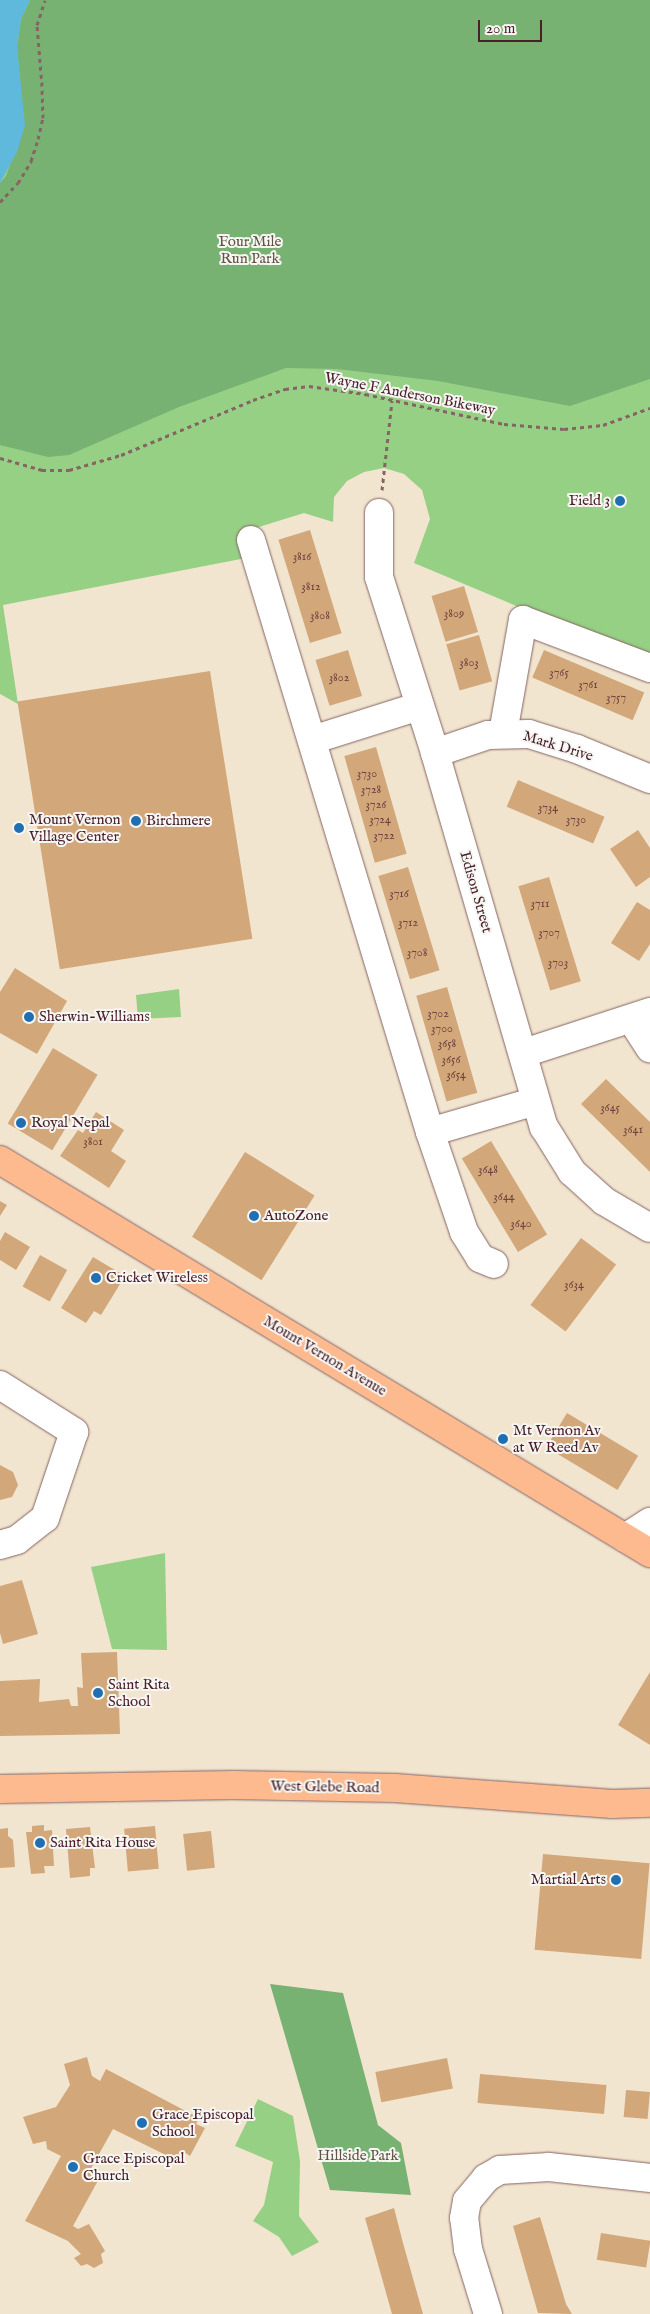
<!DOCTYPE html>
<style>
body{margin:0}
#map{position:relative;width:650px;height:2314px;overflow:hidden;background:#f2e5cf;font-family:"IM FELL English",serif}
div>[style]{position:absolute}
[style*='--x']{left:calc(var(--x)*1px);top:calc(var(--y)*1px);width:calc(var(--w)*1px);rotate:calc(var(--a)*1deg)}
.green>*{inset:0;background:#96d084}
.forest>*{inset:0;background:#78b272}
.water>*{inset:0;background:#5fb9dd}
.building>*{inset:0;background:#d2a77a;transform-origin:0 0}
.path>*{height:3px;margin-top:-1.5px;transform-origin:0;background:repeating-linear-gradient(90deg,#856464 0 4px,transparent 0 8px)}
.roads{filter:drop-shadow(0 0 1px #856464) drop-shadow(0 0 1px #856464)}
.minor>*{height:28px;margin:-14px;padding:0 14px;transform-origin:14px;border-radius:14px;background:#fff}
.major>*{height:28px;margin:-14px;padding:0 14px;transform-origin:14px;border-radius:14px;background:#fcba8e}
.dots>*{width:14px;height:14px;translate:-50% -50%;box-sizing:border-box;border:2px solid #f6f6f2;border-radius:50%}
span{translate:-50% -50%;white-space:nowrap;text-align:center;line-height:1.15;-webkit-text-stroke:4px #f6f6f2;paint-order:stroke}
.number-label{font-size:12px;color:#6c413f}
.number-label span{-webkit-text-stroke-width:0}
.park-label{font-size:15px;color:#615446}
.street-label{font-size:15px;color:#4a1f2b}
.poi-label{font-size:15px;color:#4a1f2b}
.right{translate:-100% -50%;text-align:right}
.left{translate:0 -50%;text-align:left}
.scale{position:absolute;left:478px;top:20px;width:64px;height:22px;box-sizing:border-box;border:2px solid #4a1f2b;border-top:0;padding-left:6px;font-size:15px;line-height:18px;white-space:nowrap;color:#4a1f2b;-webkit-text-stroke:4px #f6f6f2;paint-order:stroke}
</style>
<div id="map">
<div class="green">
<div style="clip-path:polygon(0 0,650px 0,650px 662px,414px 563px,430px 519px,422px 490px,404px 474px,384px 468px,364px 472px,347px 481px,334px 497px,333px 522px,304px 513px,239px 533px,246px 558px,3px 605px,18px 704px,0 694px)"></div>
<div style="clip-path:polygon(179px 989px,181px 1017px,138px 1019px,136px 995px)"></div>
<div style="clip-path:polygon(165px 1553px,167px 1650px,112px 1649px,91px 1567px)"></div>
<div style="clip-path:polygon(258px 2099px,293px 2116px,300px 2161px,299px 2216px,319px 2242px,292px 2256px,279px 2237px,253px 2221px,264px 2205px,273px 2162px,235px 2146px)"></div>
</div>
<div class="forest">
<div style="clip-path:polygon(30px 0,650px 0,650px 379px,570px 406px,438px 381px,337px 369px,286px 368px,179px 407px,69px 455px,48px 457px,0 445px,0 183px,6px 176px,24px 125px,17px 47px,21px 19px)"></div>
<div style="clip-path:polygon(270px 1984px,343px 1993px,378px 2125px,401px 2143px,411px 2195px,330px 2190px)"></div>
</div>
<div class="water">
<div style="clip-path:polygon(0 0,30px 0,21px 19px,17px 47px,25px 125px,17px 152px,0 183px)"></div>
</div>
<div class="building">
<div style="left:310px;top:530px;width:108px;height:33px;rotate:73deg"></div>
<div style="left:464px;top:586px;width:48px;height:34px;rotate:73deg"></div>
<div style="left:479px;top:635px;width:48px;height:34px;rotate:74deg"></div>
<div style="left:348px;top:650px;width:48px;height:34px;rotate:73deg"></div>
<div style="left:544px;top:650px;width:109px;height:30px;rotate:23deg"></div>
<div style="left:210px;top:671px;width:271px;height:195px;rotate:81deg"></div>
<div style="left:376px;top:747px;width:111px;height:33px;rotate:74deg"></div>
<div style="left:518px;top:780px;width:94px;height:29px;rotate:23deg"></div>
<div style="clip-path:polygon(638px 830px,650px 848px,650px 877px,636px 887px,610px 849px)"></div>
<div style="left:408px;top:867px;width:108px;height:31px;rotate:73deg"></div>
<div style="left:549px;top:877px;width:109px;height:32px;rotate:73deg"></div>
<div style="clip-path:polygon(637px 902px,650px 910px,650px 944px,639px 961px,611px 943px)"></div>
<div style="clip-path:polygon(15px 968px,67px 1001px,37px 1054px,0 1033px,0 992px)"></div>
<div style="left:447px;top:987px;width:110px;height:32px;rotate:74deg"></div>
<div style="left:53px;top:1048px;width:52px;height:88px;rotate:31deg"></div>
<div style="clip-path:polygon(606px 1079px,650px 1122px,650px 1172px,581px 1104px)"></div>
<div style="clip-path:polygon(96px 1112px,124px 1130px,111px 1151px,126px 1161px,109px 1188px,60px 1156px,78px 1130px,83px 1133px)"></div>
<div style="left:491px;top:1141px;width:109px;height:34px;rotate:59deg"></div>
<div style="left:245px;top:1152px;width:82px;height:100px;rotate:32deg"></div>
<div style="clip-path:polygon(0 1201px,7px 1205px,0 1216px)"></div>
<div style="clip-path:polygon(5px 1232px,30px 1247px,16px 1270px,0 1260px,0 1241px)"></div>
<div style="left:581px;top:1238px;width:44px;height:84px;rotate:37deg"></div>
<div style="left:40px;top:1255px;width:31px;height:36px;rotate:29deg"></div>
<div style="clip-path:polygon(93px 1257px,125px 1276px,101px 1315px,94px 1311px,86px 1323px,61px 1308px)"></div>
<div style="left:567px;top:1413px;width:83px;height:40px;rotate:31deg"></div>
<div style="clip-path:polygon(0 1465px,13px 1472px,18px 1485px,12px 1497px,0 1500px)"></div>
<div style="clip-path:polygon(22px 1580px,38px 1634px,3px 1644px,0 1633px,0 1586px)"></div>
<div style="clip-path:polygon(117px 1652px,120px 1734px,0 1736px,0 1681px,40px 1679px,39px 1702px,69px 1699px,71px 1706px,78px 1706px,77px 1687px,83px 1688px,81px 1653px)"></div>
<div style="clip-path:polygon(650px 1672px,650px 1745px,618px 1725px)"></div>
<div style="clip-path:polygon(44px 1825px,44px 1831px,52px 1830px,54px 1866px,44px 1866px,45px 1873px,31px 1874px,26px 1832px,32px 1832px,32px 1826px)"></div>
<div style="left:155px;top:1826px;width:43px;height:31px;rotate:85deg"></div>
<div style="clip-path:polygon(90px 1827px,95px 1868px,90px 1868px,90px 1876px,70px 1878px,66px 1829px)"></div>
<div style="clip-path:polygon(8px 1828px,8px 1836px,13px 1840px,15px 1867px,0 1868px,0 1829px)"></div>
<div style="left:211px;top:1831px;width:37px;height:28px;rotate:84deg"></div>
<div style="left:543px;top:1854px;width:107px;height:96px;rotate:5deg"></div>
<div style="clip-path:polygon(87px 2057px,92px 2076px,100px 2081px,106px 2069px,199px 2118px,196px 2124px,205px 2128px,190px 2156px,184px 2152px,178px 2161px,113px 2129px,89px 2172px,100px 2177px,73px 2226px,78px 2229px,89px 2224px,105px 2251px,101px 2254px,103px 2263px,94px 2268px,87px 2264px,81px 2266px,74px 2258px,81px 2254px,68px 2241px,25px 2221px,61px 2156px,47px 2149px,46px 2141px,33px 2144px,23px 2117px,56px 2107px,70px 2085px,64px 2064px)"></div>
<div style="left:447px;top:2058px;width:31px;height:73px;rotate:79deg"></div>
<div style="left:480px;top:2074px;width:127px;height:29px;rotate:5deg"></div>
<div style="left:626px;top:2090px;width:24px;height:27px;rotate:5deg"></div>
<div style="clip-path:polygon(394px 2208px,403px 2243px,423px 2314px,392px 2314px,365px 2218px)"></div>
<div style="clip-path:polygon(540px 2217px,566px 2304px,572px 2314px,538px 2313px,513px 2226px)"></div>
<div style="left:601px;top:2233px;width:50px;height:27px;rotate:9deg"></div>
</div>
<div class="path">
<div style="--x:0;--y:202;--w:26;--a:-47"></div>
<div style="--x:18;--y:183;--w:26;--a:-59"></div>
<div style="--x:31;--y:161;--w:23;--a:-72"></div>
<div style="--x:38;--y:139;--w:22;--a:-77"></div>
<div style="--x:43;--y:118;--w:32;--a:-92"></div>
<div style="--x:42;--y:86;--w:61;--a:-94.7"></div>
<div style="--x:37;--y:25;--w:26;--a:-72"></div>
<div style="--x:0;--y:458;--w:44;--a:15.9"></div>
<div style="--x:42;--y:470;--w:27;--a:0"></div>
<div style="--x:69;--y:470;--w:54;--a:-16.1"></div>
<div style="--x:121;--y:455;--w:143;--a:-22.6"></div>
<div style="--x:253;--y:400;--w:34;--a:-19"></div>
<div style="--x:285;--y:389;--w:24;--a:-7"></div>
<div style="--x:309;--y:386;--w:57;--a:8.1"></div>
<div style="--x:365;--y:394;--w:142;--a:12.2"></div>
<div style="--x:504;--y:424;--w:60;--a:4.8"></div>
<div style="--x:564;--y:429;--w:39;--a:-6"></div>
<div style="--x:603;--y:425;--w:50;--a:-19.9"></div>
<div style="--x:382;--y:490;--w:90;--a:-83.6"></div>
</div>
<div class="roads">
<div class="minor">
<div style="--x:379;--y:513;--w:64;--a:90"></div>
<div style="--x:379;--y:577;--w:185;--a:72.3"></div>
<div style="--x:435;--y:753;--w:390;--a:73.8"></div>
<div style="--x:544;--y:1127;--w:53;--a:58.1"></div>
<div style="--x:572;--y:1172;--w:43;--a:42.2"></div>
<div style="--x:604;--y:1201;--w:53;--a:30.4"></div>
<div style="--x:251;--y:540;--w:618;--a:73.18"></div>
<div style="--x:430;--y:1132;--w:106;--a:71.2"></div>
<div style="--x:464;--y:1232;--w:31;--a:58"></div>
<div style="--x:480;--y:1258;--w:15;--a:23"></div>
<div style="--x:503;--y:733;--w:115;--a:-80"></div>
<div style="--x:523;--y:620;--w:136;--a:20.7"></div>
<div style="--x:312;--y:740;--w:113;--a:-17.5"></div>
<div style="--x:435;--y:753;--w:56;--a:-18.8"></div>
<div style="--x:488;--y:735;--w:41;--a:-1.4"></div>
<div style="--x:529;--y:734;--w:50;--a:17.4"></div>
<div style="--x:577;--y:749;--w:79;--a:22.3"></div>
<div style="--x:631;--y:1019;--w:35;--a:57"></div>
<div style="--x:524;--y:1053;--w:133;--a:-18"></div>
<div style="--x:430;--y:1132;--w:110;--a:-16.3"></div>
<div style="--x:0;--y:1385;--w:88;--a:32.4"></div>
<div style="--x:74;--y:1432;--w:91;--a:108.6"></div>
<div style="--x:45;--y:1518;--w:36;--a:142"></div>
<div style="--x:17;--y:1540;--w:18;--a:164"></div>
<div style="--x:625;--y:1538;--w:30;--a:-33"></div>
<div style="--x:488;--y:2314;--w:68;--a:-107.1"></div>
<div style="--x:468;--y:2249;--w:31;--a:-97"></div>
<div style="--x:464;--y:2218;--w:17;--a:-80"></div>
<div style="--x:467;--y:2201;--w:30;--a:-50"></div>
<div style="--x:486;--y:2178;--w:16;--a:-30"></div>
<div style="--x:500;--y:2170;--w:49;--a:-3.5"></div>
<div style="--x:549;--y:2167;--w:102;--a:6.2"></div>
</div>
<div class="major">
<div style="--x:0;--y:1160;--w:760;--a:31.16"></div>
<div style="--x:0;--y:1789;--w:233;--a:-1"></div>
<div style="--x:233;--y:1785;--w:162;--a:1.1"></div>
<div style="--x:395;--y:1788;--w:218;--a:4.2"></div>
<div style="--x:612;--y:1804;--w:38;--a:-2"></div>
</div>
</div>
<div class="dots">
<div style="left:620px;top:501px;background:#1f6fb2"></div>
<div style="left:136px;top:821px;background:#1f6fb2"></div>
<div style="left:19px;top:828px;background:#1f6fb2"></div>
<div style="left:29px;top:1017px;background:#1f6fb2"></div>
<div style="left:21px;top:1123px;background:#1f6fb2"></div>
<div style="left:254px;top:1216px;background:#1f6fb2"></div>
<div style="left:96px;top:1278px;background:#1f6fb2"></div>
<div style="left:503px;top:1439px;background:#1f6fb2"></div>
<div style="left:98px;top:1693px;background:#1f6fb2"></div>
<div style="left:40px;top:1843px;background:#1f6fb2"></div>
<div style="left:616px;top:1880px;background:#1f6fb2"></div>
<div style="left:142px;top:2123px;background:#1f6fb2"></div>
<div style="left:73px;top:2167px;background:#1f6fb2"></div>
</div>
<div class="number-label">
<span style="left:302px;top:557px">3816</span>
<span style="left:311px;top:587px">3812</span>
<span style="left:454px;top:614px">3809</span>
<span style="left:320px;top:616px">3808</span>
<span style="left:469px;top:663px">3803</span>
<span style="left:559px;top:673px">3765</span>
<span style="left:339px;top:678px">3802</span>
<span style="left:588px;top:685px">3761</span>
<span style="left:616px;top:698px">3757</span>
<span style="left:367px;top:774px">3730</span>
<span style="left:371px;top:790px">3728</span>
<span style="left:376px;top:805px">3726</span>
<span style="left:548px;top:808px">3734</span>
<span style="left:380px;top:820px">3724</span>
<span style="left:576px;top:820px">3730</span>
<span style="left:384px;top:836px">3722</span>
<span style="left:399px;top:894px">3716</span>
<span style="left:540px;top:904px">3711</span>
<span style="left:408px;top:923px">3712</span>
<span style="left:549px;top:933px">3707</span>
<span style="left:417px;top:953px">3708</span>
<span style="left:558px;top:963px">3703</span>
<span style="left:438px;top:1014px">3702</span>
<span style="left:442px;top:1029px">3700</span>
<span style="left:447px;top:1044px">3658</span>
<span style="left:451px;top:1060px">3656</span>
<span style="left:456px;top:1075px">3654</span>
<span style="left:610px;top:1108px">3645</span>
<span style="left:633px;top:1130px">3641</span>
<span style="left:93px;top:1142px">3801</span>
<span style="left:488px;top:1170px">3648</span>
<span style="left:504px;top:1197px">3644</span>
<span style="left:521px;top:1224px">3640</span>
<span style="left:574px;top:1285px">3634</span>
</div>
<div class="park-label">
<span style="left:250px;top:250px">Four Mile<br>Run Park</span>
<span style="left:358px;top:2156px">Hillside Park</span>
</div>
<div class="street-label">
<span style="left:410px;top:394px;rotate:11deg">Wayne F Anderson Bikeway</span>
<span style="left:558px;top:746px;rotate:17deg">Mark Drive</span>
<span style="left:476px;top:892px;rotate:74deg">Edison Street</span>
<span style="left:325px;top:1356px;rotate:31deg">Mount Vernon Avenue</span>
<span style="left:325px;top:1787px;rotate:1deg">West Glebe Road</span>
</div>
<div class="poi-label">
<span class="right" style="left:610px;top:501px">Field 3</span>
<span class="left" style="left:29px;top:828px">Mount Vernon<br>Village Center</span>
<span class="left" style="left:146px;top:821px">Birchmere</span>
<span class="left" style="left:39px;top:1017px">Sherwin-Williams</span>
<span class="left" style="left:31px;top:1123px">Royal Nepal</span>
<span class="left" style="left:264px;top:1216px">AutoZone</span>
<span class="left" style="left:106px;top:1278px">Cricket Wireless</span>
<span class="left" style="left:513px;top:1439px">Mt Vernon Av<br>at W Reed Av</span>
<span class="left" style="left:108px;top:1693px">Saint Rita<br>School</span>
<span class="left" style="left:50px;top:1843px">Saint Rita House</span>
<span class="right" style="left:606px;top:1880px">Martial Arts</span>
<span class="left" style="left:152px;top:2123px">Grace Episcopal<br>School</span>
<span class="left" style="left:83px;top:2167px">Grace Episcopal<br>Church</span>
</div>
<div class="scale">20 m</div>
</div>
